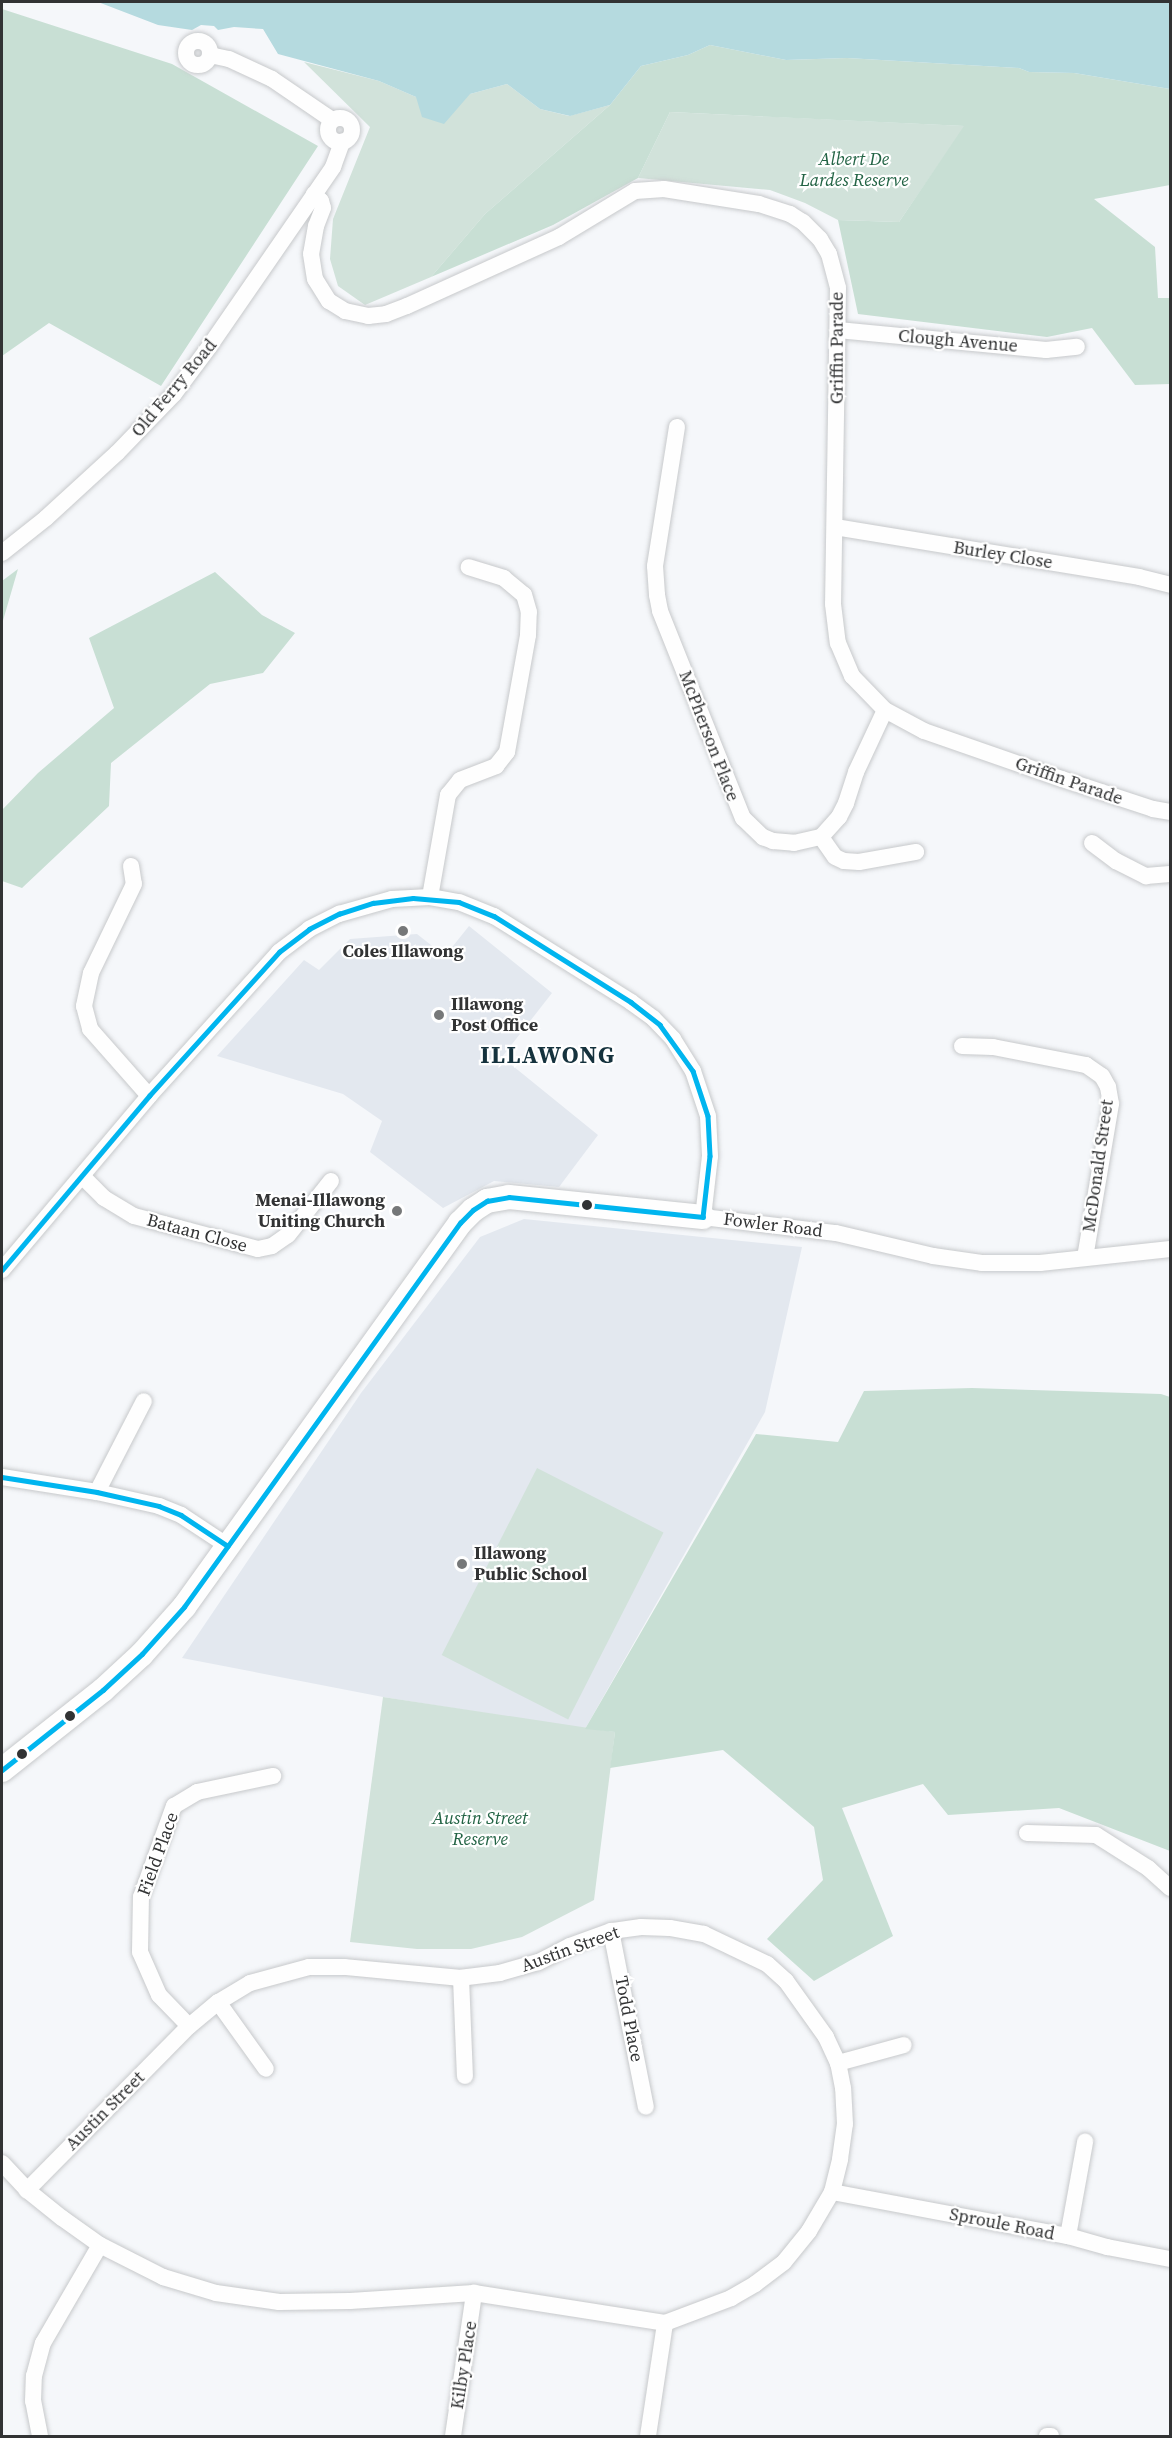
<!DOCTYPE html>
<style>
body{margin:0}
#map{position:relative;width:1172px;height:2438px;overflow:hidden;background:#f5f7fa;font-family:"Source Serif 4",serif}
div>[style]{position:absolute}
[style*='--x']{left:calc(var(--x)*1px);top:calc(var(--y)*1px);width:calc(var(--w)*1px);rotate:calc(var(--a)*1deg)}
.built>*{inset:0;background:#e3e8ef}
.green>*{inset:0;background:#d1e2da;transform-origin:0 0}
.forest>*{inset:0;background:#c8dfd4}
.water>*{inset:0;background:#b5dadf}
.roads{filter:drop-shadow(0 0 2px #c7c9cb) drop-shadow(0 0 2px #c7c9cb)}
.street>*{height:16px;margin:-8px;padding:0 8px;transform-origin:8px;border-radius:8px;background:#fefefe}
.street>.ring{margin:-8px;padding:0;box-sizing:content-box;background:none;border:16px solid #fefefe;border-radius:50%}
.secondary>*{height:24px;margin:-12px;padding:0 12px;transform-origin:12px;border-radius:12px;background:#fefefe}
.bus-1>*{height:4.5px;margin:-2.25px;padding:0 2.25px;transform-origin:2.25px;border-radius:2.25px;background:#00b5ef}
.dots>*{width:16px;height:16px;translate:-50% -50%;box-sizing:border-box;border:3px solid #fff;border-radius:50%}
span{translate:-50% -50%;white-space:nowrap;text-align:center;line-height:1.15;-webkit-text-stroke:4.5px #fff;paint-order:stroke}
.park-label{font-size:18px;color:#226344;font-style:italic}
.street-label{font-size:18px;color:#323334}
.poi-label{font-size:18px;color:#323334;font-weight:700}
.left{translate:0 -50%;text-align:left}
.right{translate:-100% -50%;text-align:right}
.district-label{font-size:24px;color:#15323d;font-weight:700;letter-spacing:1.5px}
.frame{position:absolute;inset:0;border:3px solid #323334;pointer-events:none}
</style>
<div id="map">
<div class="built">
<div style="clip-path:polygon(469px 926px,552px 993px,502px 1057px,598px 1135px,559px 1187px,494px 1181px,443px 1208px,370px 1152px,382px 1121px,343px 1094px,217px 1056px,304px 960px,319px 970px,350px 939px,417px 934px,445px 956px)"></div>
<div style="clip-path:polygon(524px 1219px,802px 1247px,765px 1412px,585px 1729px,383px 1697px,182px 1658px,361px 1393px,480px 1237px)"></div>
</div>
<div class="green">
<div style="clip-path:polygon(304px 62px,379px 81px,416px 97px,470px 94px,507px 84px,540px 109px,569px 116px,610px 105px,485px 214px,431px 277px,365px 305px,338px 286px,330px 259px,333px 219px,370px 127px)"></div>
<div style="clip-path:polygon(670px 112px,965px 126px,899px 222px,838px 220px,805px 203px,770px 190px,638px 178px)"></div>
<div style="left:537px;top:1468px;width:142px;height:210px;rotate:27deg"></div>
<div style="clip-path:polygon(383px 1697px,615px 1732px,594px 1900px,522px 1937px,471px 1949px,417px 1949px,350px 1942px)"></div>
</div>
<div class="forest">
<div style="clip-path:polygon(2px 9px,172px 64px,318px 146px,161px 386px,49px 323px,2px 356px)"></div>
<div style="clip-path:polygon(710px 45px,786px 60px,847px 58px,1019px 68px,1029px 72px,1074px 73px,1170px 89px,1170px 185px,1094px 199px,1155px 247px,1158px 298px,1170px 298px,1170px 384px,1135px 385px,1092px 328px,1047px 337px,858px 314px,838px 220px,899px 222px,964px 126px,670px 112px,638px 178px,553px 225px,431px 277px,485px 214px,610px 105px,641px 66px,688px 55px)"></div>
<div style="clip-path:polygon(18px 569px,2px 624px,2px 581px)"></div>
<div style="clip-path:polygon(215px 572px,262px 615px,295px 633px,263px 673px,210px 684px,111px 763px,109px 806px,22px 888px,2px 881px,2px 810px,38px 773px,114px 708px,89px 638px)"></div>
<div style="clip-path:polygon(972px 1388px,1161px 1394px,1170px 1397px,1170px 1851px,1059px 1808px,948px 1815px,923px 1784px,842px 1808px,893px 1936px,814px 1981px,767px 1939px,823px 1880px,814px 1827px,723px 1750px,610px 1768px,615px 1732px,585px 1729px,756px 1434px,838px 1442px,864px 1391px)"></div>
</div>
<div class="water">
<div style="clip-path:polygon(98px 2px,1170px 2px,1170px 89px,1074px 73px,1029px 72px,1019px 68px,847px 58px,786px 60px,710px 45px,688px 55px,641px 66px,610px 105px,570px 116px,540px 109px,507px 84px,470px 94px,444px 124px,422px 117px,416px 97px,379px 81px,278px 54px,263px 29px,234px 27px,218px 30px,214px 26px,201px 25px,192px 30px,158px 25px)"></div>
</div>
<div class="roads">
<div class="street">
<div class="ring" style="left:186px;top:41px;width:8px;height:8px"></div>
<div style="--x:210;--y:55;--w:19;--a:12"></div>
<div style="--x:229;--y:59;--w:47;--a:24.9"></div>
<div style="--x:272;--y:79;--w:73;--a:34.3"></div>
<div class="ring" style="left:328px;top:118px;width:8px;height:8px"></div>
<div style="--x:314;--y:194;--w:10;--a:45"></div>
<div style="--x:321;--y:201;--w:7;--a:74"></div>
<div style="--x:323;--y:208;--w:19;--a:111"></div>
<div style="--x:316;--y:226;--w:28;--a:100"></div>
<div style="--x:311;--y:254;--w:25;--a:81"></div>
<div style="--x:315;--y:279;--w:26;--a:58"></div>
<div style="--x:329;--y:301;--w:19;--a:32"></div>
<div style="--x:345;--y:311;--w:24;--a:12"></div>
<div style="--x:368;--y:316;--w:18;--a:-6"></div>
<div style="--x:386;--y:314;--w:22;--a:-21"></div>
<div style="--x:407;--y:306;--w:167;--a:-24.4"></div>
<div style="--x:559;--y:237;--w:89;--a:-31.2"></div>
<div style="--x:635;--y:191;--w:29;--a:-4"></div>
<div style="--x:664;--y:189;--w:96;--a:9"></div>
<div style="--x:759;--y:204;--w:33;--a:18"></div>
<div style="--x:790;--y:214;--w:15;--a:32"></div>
<div style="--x:803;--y:222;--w:24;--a:45"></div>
<div style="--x:820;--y:239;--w:17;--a:59"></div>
<div style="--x:829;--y:254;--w:35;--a:75"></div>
<div style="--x:838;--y:288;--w:316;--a:90.9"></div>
<div style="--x:833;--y:604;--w:39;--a:83"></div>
<div style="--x:838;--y:643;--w:36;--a:67"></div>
<div style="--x:852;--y:676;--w:47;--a:45.9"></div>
<div style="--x:885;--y:710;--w:44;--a:28.3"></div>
<div style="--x:924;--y:731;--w:146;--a:19.2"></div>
<div style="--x:1062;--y:779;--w:96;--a:18.2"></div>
<div style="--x:1153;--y:809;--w:17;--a:10"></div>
<div style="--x:838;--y:330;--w:209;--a:5.5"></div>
<div style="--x:1046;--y:350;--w:31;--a:-6"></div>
<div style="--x:677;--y:427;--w:141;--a:99"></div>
<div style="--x:655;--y:566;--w:29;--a:86"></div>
<div style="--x:657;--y:595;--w:16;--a:79"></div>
<div style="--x:660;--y:611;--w:223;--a:68.2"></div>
<div style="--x:743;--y:818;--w:28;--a:44"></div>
<div style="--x:763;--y:837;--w:11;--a:22"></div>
<div style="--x:773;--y:841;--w:21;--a:5"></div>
<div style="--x:794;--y:843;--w:28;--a:-13"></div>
<div style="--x:821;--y:837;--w:27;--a:-48"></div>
<div style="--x:839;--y:817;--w:16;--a:-63"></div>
<div style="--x:846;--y:803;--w:33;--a:-72"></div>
<div style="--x:856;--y:772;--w:68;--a:-64.9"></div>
<div style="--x:835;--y:527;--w:308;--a:9.3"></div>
<div style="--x:1139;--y:577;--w:32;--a:14"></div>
<div style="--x:2;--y:553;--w:56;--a:-38.5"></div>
<div style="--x:46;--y:518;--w:96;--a:-42.5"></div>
<div style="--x:117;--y:453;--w:82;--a:-46"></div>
<div style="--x:174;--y:394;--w:59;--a:-53.3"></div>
<div style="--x:209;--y:347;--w:219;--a:-55.4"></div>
<div style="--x:333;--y:167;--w:27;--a:-70"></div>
<div style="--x:821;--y:837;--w:24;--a:55"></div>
<div style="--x:835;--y:857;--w:10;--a:24"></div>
<div style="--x:844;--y:861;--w:15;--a:4"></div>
<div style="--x:859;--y:862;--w:58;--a:-10"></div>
<div style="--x:1092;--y:843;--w:30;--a:37"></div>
<div style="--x:1116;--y:861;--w:34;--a:27"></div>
<div style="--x:1146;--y:876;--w:24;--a:-5"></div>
<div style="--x:131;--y:866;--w:18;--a:81"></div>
<div style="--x:134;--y:884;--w:99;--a:115.8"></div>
<div style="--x:91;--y:973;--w:34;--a:102"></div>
<div style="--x:84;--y:1006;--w:24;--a:75"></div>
<div style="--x:90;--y:1029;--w:89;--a:48.6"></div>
<div style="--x:430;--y:897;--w:104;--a:-80"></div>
<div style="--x:448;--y:795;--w:19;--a:-51"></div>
<div style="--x:460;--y:780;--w:39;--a:-21"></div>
<div style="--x:496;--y:766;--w:18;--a:-52"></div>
<div style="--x:507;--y:752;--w:119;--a:-79.8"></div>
<div style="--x:528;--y:635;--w:23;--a:-88"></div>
<div style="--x:529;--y:612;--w:18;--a:-106"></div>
<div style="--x:524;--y:595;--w:26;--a:-140"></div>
<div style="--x:504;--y:578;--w:37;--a:-163"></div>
<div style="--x:962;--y:1046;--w:31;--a:2"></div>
<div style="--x:993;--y:1047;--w:95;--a:11"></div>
<div style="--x:1086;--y:1065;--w:19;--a:35"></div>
<div style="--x:1102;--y:1076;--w:13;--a:61"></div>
<div style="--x:1108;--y:1087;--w:17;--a:80"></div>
<div style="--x:1111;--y:1104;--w:155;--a:99.6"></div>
<div style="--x:82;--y:1176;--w:31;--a:45"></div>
<div style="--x:104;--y:1198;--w:35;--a:31"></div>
<div style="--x:134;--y:1216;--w:128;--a:14.9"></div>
<div style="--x:258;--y:1249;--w:14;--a:-12"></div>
<div style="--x:272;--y:1246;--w:19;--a:-35"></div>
<div style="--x:288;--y:1235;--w:69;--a:-51.5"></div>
<div style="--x:2;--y:1270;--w:228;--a:-49.8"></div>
<div style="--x:149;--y:1096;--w:194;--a:-47.9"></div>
<div style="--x:279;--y:952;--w:38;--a:-37"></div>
<div style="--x:309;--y:929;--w:34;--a:-27"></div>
<div style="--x:339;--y:914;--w:55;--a:-15.8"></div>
<div style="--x:392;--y:899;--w:38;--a:-3"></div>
<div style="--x:430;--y:897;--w:29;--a:10"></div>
<div style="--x:459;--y:902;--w:38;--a:22"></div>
<div style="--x:494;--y:916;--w:162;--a:32.1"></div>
<div style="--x:631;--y:1002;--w:27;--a:36"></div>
<div style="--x:653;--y:1018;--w:29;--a:46"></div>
<div style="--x:673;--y:1039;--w:38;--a:58"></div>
<div style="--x:693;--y:1071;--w:47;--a:71.6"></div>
<div style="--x:708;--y:1116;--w:40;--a:87.1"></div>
<div style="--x:710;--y:1156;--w:61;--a:96.5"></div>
<div style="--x:703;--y:1217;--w:134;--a:6.9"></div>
<div style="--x:836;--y:1233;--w:100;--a:13.3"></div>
<div style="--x:933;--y:1256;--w:49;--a:8.1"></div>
<div style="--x:982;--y:1263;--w:58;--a:0"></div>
<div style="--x:1040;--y:1263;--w:131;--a:-6.1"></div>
<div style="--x:2;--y:1477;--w:96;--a:9"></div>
<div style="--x:97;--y:1492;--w:64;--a:12.7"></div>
<div style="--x:159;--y:1506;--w:24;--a:22"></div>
<div style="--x:181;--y:1515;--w:56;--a:33.4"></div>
<div style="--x:97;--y:1492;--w:102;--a:-62.7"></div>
<div style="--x:1027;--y:1833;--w:69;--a:1.7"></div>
<div style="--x:1096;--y:1835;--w:62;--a:32.4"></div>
<div style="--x:1148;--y:1868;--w:30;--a:42"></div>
<div style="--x:611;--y:1931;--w:179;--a:78.8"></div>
<div style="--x:461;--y:1978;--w:98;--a:87.7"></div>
<div style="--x:218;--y:2002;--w:82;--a:54.4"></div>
<div style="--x:189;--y:2026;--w:43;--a:-134.1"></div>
<div style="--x:159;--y:1995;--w:47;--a:-113.8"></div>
<div style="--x:140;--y:1952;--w:55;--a:-89"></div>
<div style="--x:141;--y:1897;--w:97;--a:-70.1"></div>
<div style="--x:174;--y:1806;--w:27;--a:-31"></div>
<div style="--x:197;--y:1792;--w:78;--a:-11.9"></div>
<div style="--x:838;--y:2063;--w:68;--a:-15.3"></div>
<div style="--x:2;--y:2163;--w:37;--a:47"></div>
<div style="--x:27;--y:2190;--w:45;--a:38.7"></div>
<div style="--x:62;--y:2218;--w:47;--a:35.4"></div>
<div style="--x:100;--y:2245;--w:71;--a:26.9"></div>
<div style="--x:163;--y:2277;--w:55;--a:16.8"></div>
<div style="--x:216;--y:2293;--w:64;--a:8.1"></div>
<div style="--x:279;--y:2302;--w:71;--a:-0.8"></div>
<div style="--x:350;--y:2301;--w:124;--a:-3.7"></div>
<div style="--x:474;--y:2293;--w:193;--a:8.9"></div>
<div style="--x:665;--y:2323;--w:71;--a:-20.7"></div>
<div style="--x:731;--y:2298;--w:28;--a:-30"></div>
<div style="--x:755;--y:2284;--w:36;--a:-37"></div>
<div style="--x:784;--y:2262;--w:40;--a:-51"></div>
<div style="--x:809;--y:2231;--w:45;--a:-59.5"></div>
<div style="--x:832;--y:2192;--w:34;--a:-76"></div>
<div style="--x:840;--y:2159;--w:35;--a:-82"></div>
<div style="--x:845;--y:2124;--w:36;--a:-93"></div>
<div style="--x:843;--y:2088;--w:25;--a:-101"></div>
<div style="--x:838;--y:2063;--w:29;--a:-115"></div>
<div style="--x:826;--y:2037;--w:69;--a:-125.5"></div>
<div style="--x:786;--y:1981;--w:25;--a:-138"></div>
<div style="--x:767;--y:1964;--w:70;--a:-154.5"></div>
<div style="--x:704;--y:1934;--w:35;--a:-170"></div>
<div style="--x:670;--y:1928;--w:29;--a:-178"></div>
<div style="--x:641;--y:1927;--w:30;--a:172"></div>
<div style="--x:611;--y:1931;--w:44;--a:159.9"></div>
<div style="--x:570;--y:1946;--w:36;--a:153"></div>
<div style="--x:538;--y:1962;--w:40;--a:164"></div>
<div style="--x:500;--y:1973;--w:39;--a:173"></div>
<div style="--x:461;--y:1978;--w:118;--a:-174.6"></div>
<div style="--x:344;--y:1967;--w:35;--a:180"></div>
<div style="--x:309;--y:1967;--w:61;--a:164.8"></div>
<div style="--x:250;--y:1983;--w:37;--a:149"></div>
<div style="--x:218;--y:2002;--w:38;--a:140"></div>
<div style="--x:189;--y:2026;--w:231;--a:134.6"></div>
<div style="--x:832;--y:2192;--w:240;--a:10.6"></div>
<div style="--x:1068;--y:2236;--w:41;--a:15.8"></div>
<div style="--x:1107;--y:2247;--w:64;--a:10.8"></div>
<div style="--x:1068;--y:2236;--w:96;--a:-79.7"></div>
<div style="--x:40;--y:2436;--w:36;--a:-101"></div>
<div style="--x:33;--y:2401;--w:25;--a:-88"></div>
<div style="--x:34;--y:2376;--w:34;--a:-75"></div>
<div style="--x:43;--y:2343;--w:113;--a:-59.8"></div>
<div style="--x:453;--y:2436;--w:145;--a:-81.6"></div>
<div style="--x:648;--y:2436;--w:114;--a:-81.4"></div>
<div style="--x:1047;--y:2436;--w:4;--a:0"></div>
</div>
<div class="secondary">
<div style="--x:2;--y:1770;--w:129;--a:-38.4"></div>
<div style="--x:103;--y:1690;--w:53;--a:-42.7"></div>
<div style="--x:142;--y:1654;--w:63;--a:-48.2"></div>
<div style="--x:184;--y:1607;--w:473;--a:-54.3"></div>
<div style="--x:460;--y:1223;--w:18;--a:-45"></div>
<div style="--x:473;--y:1210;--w:17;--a:-33"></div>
<div style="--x:487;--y:1201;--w:22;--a:-10"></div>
<div style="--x:509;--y:1197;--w:195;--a:5.9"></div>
</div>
</div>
<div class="bus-1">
<div style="--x:2;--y:1270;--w:228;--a:-49.8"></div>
<div style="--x:149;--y:1096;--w:194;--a:-47.9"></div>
<div style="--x:279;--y:952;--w:38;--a:-37"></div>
<div style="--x:309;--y:929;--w:34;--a:-27"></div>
<div style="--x:339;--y:914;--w:36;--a:-18"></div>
<div style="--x:373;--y:903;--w:40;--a:-7.1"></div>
<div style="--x:413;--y:898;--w:46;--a:5"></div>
<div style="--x:459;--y:902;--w:38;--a:22"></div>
<div style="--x:494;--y:916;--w:162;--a:32.1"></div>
<div style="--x:631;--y:1002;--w:37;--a:38"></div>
<div style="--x:660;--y:1025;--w:57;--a:54.3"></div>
<div style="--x:693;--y:1071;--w:47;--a:71.6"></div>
<div style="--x:708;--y:1116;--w:40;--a:87.1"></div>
<div style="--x:710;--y:1156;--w:61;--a:96.5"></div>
<div style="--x:2;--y:1477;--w:96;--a:9"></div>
<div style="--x:97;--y:1492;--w:64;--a:12.7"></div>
<div style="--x:159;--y:1506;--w:24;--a:22"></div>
<div style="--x:181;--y:1515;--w:56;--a:33.4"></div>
<div style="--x:2;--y:1770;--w:129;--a:-38.4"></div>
<div style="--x:103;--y:1690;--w:53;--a:-42.7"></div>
<div style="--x:142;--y:1654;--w:63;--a:-48.2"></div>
<div style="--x:184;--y:1607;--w:473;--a:-54.3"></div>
<div style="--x:460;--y:1223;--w:18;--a:-45"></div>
<div style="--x:473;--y:1210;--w:17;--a:-33"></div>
<div style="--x:487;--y:1201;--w:22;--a:-10"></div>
<div style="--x:509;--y:1197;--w:195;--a:5.9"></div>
</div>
<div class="dots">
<div style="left:403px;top:931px;background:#767879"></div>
<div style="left:439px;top:1015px;background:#767879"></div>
<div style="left:587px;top:1205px;background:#323334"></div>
<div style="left:397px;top:1211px;background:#767879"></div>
<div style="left:462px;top:1564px;background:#767879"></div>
<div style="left:70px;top:1716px;background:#323334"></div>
<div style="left:22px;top:1754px;background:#323334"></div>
</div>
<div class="park-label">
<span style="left:854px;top:170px">Albert De<br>Lardes Reserve</span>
<span style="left:480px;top:1829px">Austin Street<br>Reserve</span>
</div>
<div class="street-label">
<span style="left:958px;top:341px;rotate:5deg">Clough Avenue</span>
<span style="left:837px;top:348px;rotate:-90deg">Griffin Parade</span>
<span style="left:174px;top:388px;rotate:-50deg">Old Ferry Road</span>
<span style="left:1003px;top:555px;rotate:9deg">Burley Close</span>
<span style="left:709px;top:736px;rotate:69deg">McPherson Place</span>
<span style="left:1069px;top:781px;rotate:19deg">Griffin Parade</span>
<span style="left:1098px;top:1166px;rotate:-82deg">McDonald Street</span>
<span style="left:773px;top:1225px;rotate:7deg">Fowler Road</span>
<span style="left:197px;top:1233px;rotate:15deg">Bataan Close</span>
<span style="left:158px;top:1854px;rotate:-70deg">Field Place</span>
<span style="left:570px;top:1949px;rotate:-20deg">Austin Street</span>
<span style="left:629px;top:2019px;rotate:79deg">Todd Place</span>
<span style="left:105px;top:2111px;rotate:-45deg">Austin Street</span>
<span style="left:1002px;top:2224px;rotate:11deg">Sproule Road</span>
<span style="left:464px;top:2365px;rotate:-81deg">Kilby Place</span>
</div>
<div class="poi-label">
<span style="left:403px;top:951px">Coles Illawong</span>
<span class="left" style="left:451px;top:1015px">Illawong<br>Post Office</span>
<span class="right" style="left:385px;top:1211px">Menai-Illawong<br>Uniting Church</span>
<span class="left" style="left:474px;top:1564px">Illawong<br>Public School</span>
</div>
<div class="district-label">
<span style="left:548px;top:1055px">ILLAWONG</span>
</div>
<div class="frame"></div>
</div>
